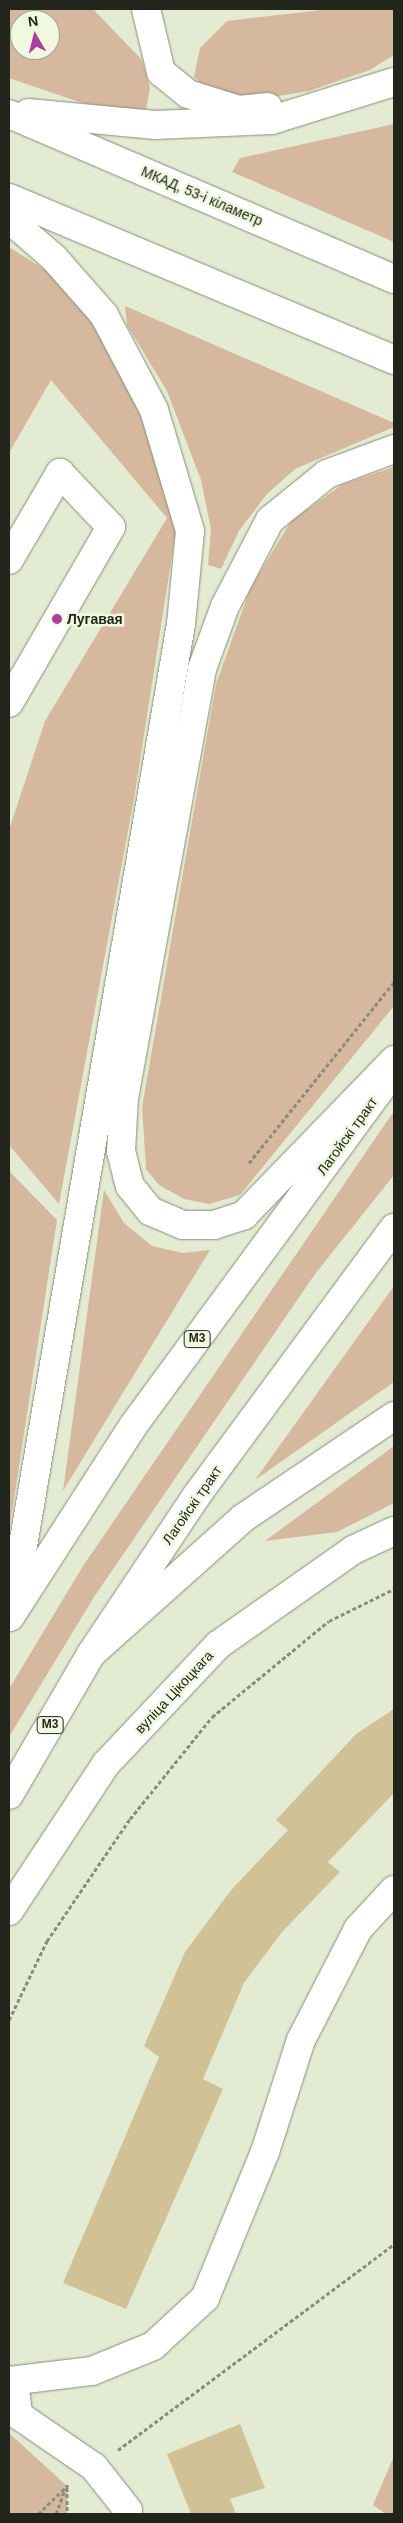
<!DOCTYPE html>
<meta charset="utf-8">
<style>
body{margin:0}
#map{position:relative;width:403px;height:2523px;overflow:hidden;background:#e3ecd3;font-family:Helvetica,sans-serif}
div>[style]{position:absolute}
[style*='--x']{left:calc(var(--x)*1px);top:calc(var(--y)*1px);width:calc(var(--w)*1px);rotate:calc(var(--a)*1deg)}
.green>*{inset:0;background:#d6b89e}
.building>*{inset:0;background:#d0c296}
.path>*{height:3px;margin-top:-1.5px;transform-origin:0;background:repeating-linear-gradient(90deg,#878e7c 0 4px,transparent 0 6.5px)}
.roads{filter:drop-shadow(0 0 1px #868e77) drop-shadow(0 0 1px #868e77)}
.minor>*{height:28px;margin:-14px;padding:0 14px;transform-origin:14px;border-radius:14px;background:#fff}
.major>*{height:28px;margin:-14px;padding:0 14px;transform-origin:14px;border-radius:14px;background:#fff}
.highway>*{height:28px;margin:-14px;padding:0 14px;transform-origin:14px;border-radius:14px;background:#fff}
.dots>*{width:14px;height:14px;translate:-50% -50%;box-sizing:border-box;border:2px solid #f0f9e0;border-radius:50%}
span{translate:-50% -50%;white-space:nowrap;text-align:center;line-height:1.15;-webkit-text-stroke:5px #f0f9e0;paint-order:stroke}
.shield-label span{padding:1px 4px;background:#f0f9e0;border:1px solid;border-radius:4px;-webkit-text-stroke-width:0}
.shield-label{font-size:12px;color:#22251c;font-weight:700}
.street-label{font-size:14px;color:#22251c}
.poi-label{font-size:14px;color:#22251c;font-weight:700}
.left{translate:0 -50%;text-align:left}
.frame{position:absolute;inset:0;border:10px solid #22251c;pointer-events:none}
.north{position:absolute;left:10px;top:10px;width:50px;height:50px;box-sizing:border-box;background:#f0f9e0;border:1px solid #9ea492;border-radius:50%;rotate:352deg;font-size:14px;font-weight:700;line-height:20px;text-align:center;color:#22251c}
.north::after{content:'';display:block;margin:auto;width:18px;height:22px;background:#ac40a1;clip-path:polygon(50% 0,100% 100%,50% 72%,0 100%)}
</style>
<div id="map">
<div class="green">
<div style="clip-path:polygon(evenodd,9px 9px,93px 9px,142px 60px,150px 88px,146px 109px,136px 115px,103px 110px,9px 78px,9px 9px,20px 20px,50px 20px,50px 50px,20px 50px,20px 20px)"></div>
<div style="clip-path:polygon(330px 9px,394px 9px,394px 55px,370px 70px,309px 91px,248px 101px,214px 96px,194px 77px,200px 48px,227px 21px)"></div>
<div style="clip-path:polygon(394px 124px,394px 242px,232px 172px,240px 158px)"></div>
<div style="clip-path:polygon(9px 247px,50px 273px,85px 310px,123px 365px,151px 423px,177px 523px,135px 793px,59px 1204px,9px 1145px,9px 830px,45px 721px,167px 518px,51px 380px,9px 453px)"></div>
<div style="clip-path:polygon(125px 306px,394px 423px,394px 427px,295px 469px,267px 494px,239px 531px,221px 569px,208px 565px,211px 529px,201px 480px,167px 391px,127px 325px)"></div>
<div style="clip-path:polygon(394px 467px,394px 1006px,240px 1195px,209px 1204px,184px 1199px,159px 1185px,146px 1169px,142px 1107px,216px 684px,250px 589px,291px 521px,343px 484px)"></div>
<div style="clip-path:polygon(394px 1111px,394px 1175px,315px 1274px,94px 1597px,9px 1737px,9px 1689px,83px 1566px)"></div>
<div style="clip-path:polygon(9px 1171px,57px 1220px,9px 1531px)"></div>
<div style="clip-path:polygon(104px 1190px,124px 1223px,152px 1246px,183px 1253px,210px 1250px,63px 1491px)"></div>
<div style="clip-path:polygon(394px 1286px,394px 1382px,255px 1480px)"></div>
<div style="clip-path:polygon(394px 1446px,394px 1503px,337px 1532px,265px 1541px)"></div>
<div style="clip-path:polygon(9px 2433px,67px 2486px,67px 2514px,9px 2514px)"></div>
<div style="clip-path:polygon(394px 2456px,394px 2514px,386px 2514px,373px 2505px)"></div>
</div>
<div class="building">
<div style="clip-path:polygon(394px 1709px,394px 1793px,328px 1862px,340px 1872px,282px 1932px,244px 1983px,203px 2079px,223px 2089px,126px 2309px,63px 2283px,159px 2057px,144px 2046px,185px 1952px,231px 1890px,288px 1830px,276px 1820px,356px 1734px)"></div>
<div style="clip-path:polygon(240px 2424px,265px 2488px,230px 2499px,236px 2514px,191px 2514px,167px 2454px)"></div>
</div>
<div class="path">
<div style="--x:249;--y:1163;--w:232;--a:-51.3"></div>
<div style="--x:9;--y:2020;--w:88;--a:-64.3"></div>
<div style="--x:47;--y:1941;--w:148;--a:-55.8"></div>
<div style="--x:130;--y:1819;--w:131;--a:-51.2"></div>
<div style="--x:212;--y:1717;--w:151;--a:-39.4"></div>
<div style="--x:329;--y:1621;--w:72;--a:-26.2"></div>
<div style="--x:118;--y:2450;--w:344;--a:-36.7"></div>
<div style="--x:67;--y:2487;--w:27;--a:90"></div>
<div style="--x:38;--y:2514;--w:42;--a:-44"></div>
<div style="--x:56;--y:2514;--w:27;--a:-70"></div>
</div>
<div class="roads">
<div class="minor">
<div style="--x:146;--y:9;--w:65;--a:76.6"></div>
<div style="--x:161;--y:72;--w:35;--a:39"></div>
<div style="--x:188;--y:94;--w:53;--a:17.4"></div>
<div style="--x:239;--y:110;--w:29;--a:-6"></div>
<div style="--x:9;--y:560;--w:101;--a:-59.6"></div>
<div style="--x:60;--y:473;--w:74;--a:46.6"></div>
<div style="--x:111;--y:527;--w:203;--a:120.1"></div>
<div style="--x:9;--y:1911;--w:176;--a:-56.6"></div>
<div style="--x:106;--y:1764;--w:163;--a:-46.7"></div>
<div style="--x:218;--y:1645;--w:165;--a:-35.1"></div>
<div style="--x:353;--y:1550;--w:45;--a:-24.9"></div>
<div style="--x:9;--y:2381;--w:84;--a:-6.9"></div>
<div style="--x:92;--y:2371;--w:66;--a:-22.3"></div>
<div style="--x:153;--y:2346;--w:71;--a:-42.7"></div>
<div style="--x:205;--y:2298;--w:158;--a:-67.7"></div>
<div style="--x:265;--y:2152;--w:118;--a:-72.2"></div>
<div style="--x:301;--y:2040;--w:125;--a:-62.8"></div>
<div style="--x:358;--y:1929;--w:53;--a:-47.3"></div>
<div style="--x:14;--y:2381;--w:34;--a:83"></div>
<div style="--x:18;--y:2415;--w:92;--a:34.4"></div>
<div style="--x:94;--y:2467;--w:55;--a:51.7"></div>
</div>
<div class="major">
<div style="--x:10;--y:1617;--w:227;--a:-57.2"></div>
<div style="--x:133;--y:1426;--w:434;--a:-53.7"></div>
<div style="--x:9;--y:1795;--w:163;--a:-59.8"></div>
<div style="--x:91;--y:1654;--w:191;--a:-56.3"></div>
<div style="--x:197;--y:1495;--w:332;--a:-53.6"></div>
</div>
<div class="highway">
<div style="--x:28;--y:113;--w:128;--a:5.4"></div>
<div style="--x:155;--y:125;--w:117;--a:-2.4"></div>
<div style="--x:272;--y:120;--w:128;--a:-17.3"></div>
<div style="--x:9;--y:114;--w:419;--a:23.2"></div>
<div style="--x:9;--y:198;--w:418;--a:22.8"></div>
<div style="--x:9;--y:219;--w:60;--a:40.9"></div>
<div style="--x:54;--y:258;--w:76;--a:48.7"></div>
<div style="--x:104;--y:315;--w:107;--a:62.2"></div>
<div style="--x:154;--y:410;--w:126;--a:73.4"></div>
<div style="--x:190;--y:531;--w:93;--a:95.5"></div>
<div style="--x:181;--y:624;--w:1005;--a:99.73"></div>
<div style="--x:394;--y:449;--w:72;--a:159.5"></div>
<div style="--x:327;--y:474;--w:73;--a:141.1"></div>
<div style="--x:270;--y:520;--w:97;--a:117.6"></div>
<div style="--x:225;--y:606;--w:67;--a:110.1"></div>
<div style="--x:202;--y:669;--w:435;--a:100.3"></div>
<div style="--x:124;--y:1097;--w:54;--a:93.2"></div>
<div style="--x:121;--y:1151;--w:36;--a:76"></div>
<div style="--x:130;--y:1186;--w:32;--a:51"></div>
<div style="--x:150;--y:1211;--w:36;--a:23"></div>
<div style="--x:183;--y:1225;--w:31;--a:0"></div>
<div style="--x:214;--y:1225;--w:32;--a:-18"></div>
<div style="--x:244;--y:1215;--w:216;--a:-45.9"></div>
<div style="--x:91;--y:1654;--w:204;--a:-41.8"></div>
<div style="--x:243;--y:1518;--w:182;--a:-34"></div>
</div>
</div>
<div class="dots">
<div style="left:57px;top:619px;background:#ac40a1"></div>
</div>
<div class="shield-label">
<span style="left:197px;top:1339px">М3</span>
<span style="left:50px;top:1725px">М3</span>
</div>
<div class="street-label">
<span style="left:202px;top:196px;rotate:23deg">МКАД, 53-і кіламетр</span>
<span style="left:347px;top:1136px;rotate:-54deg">Лагойскі тракт</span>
<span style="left:192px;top:1505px;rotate:-55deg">Лагойскі тракт</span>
<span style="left:174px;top:1692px;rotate:-47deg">вуліца Цікоцкага</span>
</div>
<div class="poi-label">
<span class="left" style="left:67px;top:619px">Лугавая</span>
</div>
<div class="frame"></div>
<div class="north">N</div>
</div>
